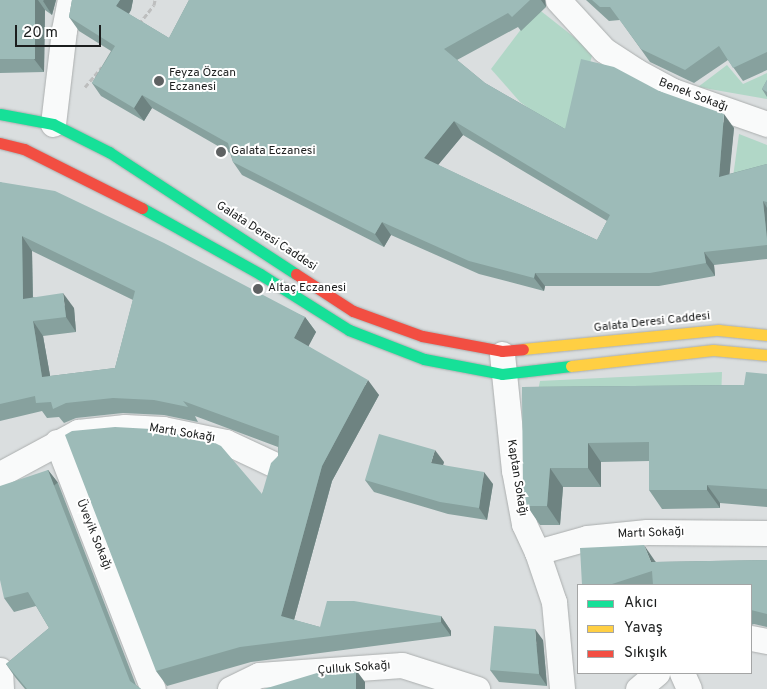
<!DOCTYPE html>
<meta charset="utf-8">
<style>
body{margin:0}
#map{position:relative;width:767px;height:689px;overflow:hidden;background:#dadedf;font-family:Overpass,sans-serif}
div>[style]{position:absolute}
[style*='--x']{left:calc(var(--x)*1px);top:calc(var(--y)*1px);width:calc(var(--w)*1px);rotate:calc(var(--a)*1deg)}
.green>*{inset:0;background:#b1d7c7}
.path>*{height:3px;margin-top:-1.5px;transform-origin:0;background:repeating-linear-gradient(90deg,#bdbebe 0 5px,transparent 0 7.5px)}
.roads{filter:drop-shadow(0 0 1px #abaeae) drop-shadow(0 0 1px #abaeae)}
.street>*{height:25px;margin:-12.5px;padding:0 12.5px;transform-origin:12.5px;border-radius:12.5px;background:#f9fafa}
.fast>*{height:11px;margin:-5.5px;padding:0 5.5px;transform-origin:5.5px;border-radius:5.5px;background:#16e098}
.slow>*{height:11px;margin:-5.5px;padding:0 5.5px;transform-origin:5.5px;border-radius:5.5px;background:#ffcf43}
.jam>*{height:11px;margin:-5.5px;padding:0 5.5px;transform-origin:5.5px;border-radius:5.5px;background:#f24e42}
.wall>*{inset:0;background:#87a19e}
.shaded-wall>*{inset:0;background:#6e8381;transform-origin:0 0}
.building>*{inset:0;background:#9dbbb8;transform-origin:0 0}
.dots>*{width:14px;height:14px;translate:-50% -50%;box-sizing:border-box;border:2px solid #fff;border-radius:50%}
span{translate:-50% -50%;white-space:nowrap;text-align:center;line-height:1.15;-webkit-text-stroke:4px #fff;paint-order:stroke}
.poi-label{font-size:12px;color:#1c1e1e}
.left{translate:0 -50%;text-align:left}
.street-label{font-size:12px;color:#1c1e1e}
.legend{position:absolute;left:577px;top:584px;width:175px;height:90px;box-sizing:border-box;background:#fff;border:1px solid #a4a5a5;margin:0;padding:6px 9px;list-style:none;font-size:15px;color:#1c1e1e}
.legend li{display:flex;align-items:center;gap:10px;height:25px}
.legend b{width:25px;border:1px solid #a4a5a5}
.scale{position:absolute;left:15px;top:25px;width:86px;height:22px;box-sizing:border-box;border:2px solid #1c1e1e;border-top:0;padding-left:6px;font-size:15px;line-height:18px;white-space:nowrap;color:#1c1e1e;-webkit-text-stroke:4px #fff;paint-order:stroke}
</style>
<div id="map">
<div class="green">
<div style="clip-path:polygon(537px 8px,593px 52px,572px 131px,560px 131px,520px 102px,491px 69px)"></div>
<div style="clip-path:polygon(727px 65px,743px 84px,767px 73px,767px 99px,698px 87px)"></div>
<div style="clip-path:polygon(739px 134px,767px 145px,767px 178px,732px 184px)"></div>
<div style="clip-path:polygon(722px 372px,721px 400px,536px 400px,540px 381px)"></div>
</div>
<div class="path">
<div style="--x:139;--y:24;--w:24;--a:-52"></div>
<div style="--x:154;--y:5;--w:5;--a:-79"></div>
<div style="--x:85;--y:87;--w:26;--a:-50"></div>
</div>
<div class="roads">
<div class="street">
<div style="--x:558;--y:0;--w:68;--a:47.4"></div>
<div style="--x:604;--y:50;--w:38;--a:33"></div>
<div style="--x:636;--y:71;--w:42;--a:28.4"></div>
<div style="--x:673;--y:91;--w:100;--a:19.3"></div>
<div style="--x:53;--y:124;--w:95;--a:-83.3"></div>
<div style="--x:64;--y:30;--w:31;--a:-79"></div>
<div style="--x:502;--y:354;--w:117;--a:84.1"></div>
<div style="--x:514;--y:470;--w:55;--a:79.5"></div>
<div style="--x:524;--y:524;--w:31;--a:65"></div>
<div style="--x:537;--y:552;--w:53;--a:71.2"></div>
<div style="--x:554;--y:602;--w:87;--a:84.7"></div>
<div style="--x:57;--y:442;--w:265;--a:68.8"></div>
<div style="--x:0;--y:474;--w:89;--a:-28.3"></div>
<div style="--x:78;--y:432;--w:47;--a:-6.1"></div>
<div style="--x:125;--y:427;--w:38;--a:3"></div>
<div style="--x:163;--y:429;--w:64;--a:11.7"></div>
<div style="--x:226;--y:442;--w:54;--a:25.1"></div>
<div style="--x:537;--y:552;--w:52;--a:-15.6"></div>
<div style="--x:587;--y:538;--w:60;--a:-5.7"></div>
<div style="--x:647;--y:532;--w:120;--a:0.5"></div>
<div style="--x:751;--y:638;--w:16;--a:11"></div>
<div style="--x:0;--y:670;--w:19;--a:87"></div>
<div style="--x:682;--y:673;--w:17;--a:66"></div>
<div style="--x:230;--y:689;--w:32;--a:-26"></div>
<div style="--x:259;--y:675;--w:143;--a:-4"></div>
<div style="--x:402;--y:665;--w:79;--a:17.7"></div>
<div style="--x:638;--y:689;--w:25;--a:-40"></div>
</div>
<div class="fast">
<div style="--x:0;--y:114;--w:54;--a:10.7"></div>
<div style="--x:53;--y:124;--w:63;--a:26.6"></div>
<div style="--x:109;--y:152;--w:223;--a:33.1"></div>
<div style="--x:142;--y:208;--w:135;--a:29.2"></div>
<div style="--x:260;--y:274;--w:105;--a:32.2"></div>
<div style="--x:349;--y:330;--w:80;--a:21.1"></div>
<div style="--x:424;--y:359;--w:79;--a:10.9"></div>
<div style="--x:502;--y:374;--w:69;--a:-6.6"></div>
</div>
<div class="slow">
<div style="--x:523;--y:349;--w:196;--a:-5.6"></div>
<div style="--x:718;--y:330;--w:49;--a:5.8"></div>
<div style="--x:571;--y:366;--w:143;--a:-6.4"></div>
<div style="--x:713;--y:350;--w:54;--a:5.3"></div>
</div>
<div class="jam">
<div style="--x:0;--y:143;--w:25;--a:14"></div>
<div style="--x:24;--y:149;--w:132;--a:26.6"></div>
<div style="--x:296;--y:274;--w:68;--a:33"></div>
<div style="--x:353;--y:311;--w:73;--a:19.9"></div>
<div style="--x:422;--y:336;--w:81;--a:10.6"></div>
<div style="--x:502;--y:351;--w:21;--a:-5"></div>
</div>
</div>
<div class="wall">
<div style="clip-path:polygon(0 0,56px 0,52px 15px,45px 10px,44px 72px,0 73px)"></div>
<div style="clip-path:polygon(evenodd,72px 0,133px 0,131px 10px,129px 14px,169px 38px,189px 0,545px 0,546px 7px,521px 31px,518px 27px,457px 60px,485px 83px,565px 129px,659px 91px,734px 128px,729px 174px,767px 164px,767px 259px,714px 265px,715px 276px,659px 286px,545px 286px,544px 291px,479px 274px,391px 235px,384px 247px,242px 175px,233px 162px,230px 153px,152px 108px,144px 121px,101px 96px,92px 83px,111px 51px,79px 31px,69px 17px,72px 0,463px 135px,607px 221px,597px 240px,438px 165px,463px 135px)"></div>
<div style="clip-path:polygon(586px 0,767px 0,767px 70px,743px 81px,728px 60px,694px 83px,650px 62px,620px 20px,609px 21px)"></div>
<div style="clip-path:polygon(767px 80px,767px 97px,762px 89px)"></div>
<div style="clip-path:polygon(evenodd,0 182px,305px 317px,316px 332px,308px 346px,379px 395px,332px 481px,294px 620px,320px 627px,441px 616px,451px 631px,451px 636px,251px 662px,167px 686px,156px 671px,262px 494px,278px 456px,278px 447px,195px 416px,198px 422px,164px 415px,123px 413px,76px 418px,64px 423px,59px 417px,47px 418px,42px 411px,0 421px,0 182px,32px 251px,133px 300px,115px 368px,50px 376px,43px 336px,76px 332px,74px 308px,33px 297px,32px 251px)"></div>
<div style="clip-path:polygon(767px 374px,767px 507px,720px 503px,720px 508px,662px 509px,649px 490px,649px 461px,601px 462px,601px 487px,563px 487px,560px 525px,540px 525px,527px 506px,522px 387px,744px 385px)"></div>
<div style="clip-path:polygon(444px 462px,443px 465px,493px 484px,487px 520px,448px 514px,374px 492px,365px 480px)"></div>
<div style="clip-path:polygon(48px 470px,58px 483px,136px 685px,141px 689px,25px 689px,15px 677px,6px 664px,49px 628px,36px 606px,14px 612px,4px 598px)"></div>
<div style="clip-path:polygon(767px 560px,767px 627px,754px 624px,751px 625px,751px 585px,582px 585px,655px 561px,656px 562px)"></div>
<div style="clip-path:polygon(543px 640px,547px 686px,499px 682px,490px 670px)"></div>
</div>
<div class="shaded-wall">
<div style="clip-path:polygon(35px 0,38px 0,45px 10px,44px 72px,34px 59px)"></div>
<div style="clip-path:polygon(44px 0,56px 0,52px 15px,43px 1px)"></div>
<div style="clip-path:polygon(120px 0,133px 0,131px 10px,125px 19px,116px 6px)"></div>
<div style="clip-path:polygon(541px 0,545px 0,546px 7px)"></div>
<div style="clip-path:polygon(142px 95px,152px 108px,144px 121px,134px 108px)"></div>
<div style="clip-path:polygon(724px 114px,734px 128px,728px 190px,719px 177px)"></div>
<div style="clip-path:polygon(454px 121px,463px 135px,433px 171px,424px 158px)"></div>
<div style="clip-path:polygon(763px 201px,767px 208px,767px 239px)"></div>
<div style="clip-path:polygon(382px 222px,391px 235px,384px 247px,375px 234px)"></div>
<div style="clip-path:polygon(22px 236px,32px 251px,33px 313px,23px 299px)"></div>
<div style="clip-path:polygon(704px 252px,714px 265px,715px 276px,706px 263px)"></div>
<div style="clip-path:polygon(535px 273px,545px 286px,544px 291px,534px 278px)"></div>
<div style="clip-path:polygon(63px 293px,74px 308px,76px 332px,66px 317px)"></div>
<div style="clip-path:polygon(305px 317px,316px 332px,305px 353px,294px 338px)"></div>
<div style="clip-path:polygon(33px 321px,43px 336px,53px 392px,42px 377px)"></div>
<div style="clip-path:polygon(368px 380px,379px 395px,332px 481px,291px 631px,281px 616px,322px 466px)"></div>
<div style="clip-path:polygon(588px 443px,601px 462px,601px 487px,588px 468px)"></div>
<div style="clip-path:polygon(435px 450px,444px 462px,440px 475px,431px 463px)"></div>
<div style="clip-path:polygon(550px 468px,563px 487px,560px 525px,547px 506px)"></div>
<div style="left:48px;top:470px;width:16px;height:226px;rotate:52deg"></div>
<div style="clip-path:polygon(484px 472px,493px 484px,487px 520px,479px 508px)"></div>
<div style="clip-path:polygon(707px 485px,720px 503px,720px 508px,707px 490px)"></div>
<div style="clip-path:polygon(644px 545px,655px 561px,662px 578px,651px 562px)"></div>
<div style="clip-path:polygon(441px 616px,451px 631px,451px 636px,441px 622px)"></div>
<div style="clip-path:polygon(535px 629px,543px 640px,547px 686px,539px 674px)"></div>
<div style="clip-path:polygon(356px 670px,365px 682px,365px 689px,356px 689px)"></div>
</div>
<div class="building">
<div style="left:0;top:0;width:35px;height:59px"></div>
<div style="clip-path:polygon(evenodd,72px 0,120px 0,116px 6px,169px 38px,189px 0,530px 0,512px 17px,508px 13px,444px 49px,485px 83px,565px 129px,581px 59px,614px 67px,659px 91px,724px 114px,719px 177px,767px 164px,767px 202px,763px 201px,767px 239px,767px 245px,704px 252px,706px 263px,650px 273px,535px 273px,534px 278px,469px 261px,382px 222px,375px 234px,233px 162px,228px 143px,142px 95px,134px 108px,92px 83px,115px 46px,69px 17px,72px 0,454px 121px,610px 215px,597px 240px,424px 158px,454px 121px)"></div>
<div style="clip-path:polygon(592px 0,767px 0,767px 52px,733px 68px,719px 46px,685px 70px,641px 49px,610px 7px,600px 7px)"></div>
<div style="clip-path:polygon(767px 80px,767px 92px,762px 89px)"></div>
<div style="clip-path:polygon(evenodd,0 182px,55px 191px,164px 243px,305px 317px,294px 338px,368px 380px,322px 466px,281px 616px,320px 627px,327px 601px,354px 601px,441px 616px,441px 622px,240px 647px,156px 671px,65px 435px,72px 431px,115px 427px,151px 429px,211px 441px,221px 446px,262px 494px,271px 463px,278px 456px,279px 436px,183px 401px,188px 407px,154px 400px,113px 398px,66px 403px,53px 409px,51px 402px,36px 403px,35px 396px,0 404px,0 182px,22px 236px,135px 291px,115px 368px,42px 377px,33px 321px,66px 317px,63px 293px,23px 299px,22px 236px)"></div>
<div style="clip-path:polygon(746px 372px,767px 374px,767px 489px,707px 485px,707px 490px,649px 490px,649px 442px,588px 443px,588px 468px,550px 468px,547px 506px,527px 506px,523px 494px,522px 387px,744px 385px)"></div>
<div style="clip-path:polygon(379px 434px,435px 450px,431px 463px,484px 472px,479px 508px,440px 502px,365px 480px)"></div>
<div style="clip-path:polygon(48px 470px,130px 681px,141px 689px,27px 689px,6px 664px,49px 628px,28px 592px,4px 598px,0 580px,0 486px)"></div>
<div style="clip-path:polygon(644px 545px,651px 562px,767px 560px,767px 614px,751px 610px,751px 585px,653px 585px,652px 571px,609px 585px,582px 585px,580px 548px)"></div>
<div style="clip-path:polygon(494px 626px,535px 629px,539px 674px,490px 670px)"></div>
<div style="clip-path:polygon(356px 670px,356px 689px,264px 689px,317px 673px)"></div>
</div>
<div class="dots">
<div style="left:159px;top:81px;background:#5e6162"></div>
<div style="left:221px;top:152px;background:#5e6162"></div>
<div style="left:258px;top:289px;background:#5e6162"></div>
</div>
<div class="poi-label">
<span class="left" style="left:169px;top:81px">Feyza Özcan<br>Eczanesi</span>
<span class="left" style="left:231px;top:152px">Galata Eczanesi</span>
<span class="left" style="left:268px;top:289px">Altaç Eczanesi</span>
</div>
<div class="street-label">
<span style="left:693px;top:96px;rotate:21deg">Benek Sokağı</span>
<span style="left:266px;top:237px;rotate:33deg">Galata Deresi Caddesi</span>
<span style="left:652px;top:323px;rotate:-6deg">Galata Deresi Caddesi</span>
<span style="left:182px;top:434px;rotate:9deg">Martı Sokağı</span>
<span style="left:516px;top:478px;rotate:81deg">Kaptan Sokağı</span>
<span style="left:651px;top:534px;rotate:-2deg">Martı Sokağı</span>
<span style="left:93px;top:535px;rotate:68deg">Üveyik Sokağı</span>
<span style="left:354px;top:669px;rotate:-4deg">Çulluk Sokağı</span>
</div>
<ul class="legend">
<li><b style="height:6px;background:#16e098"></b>Akıcı</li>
<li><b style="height:6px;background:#ffcf43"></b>Yavaş</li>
<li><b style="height:6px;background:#f24e42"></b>Sıkışık</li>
</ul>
<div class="scale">20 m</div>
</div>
